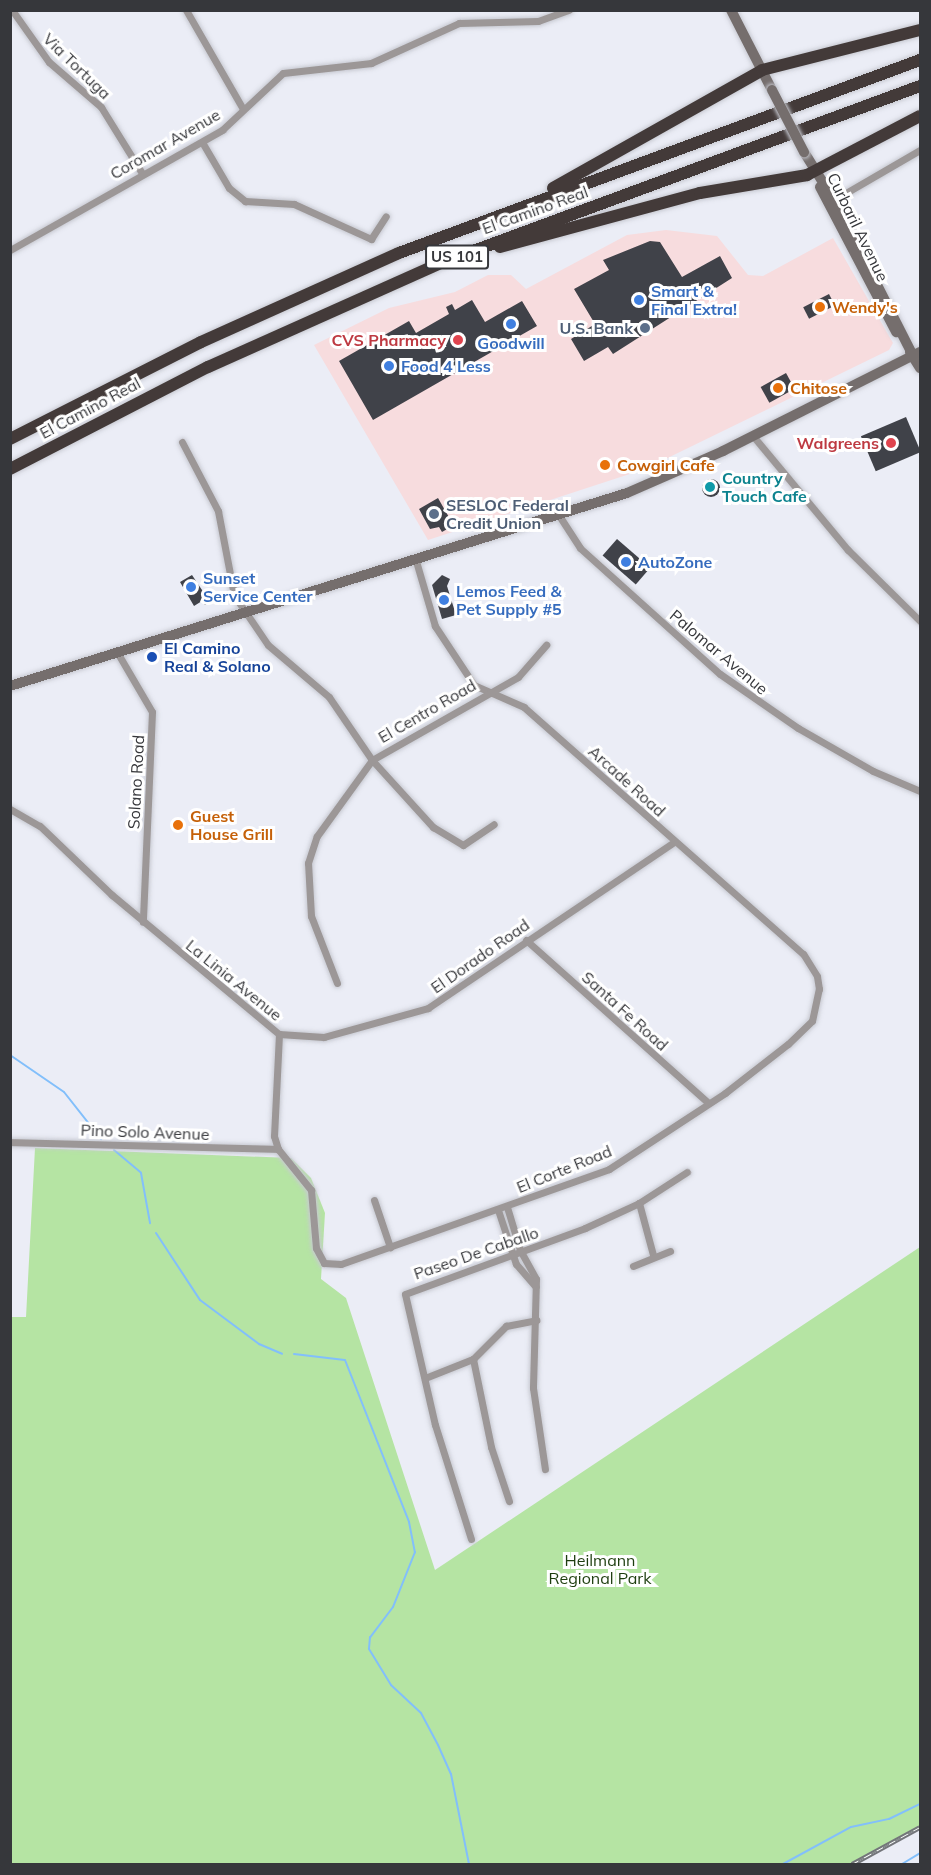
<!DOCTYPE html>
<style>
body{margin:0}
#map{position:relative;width:931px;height:1875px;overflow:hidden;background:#ebedf6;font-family:Mulish,sans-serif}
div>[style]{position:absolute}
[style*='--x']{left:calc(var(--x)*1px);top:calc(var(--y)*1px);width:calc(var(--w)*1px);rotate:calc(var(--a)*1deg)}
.commercial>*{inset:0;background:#f7dcde}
.green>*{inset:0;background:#b5e4a3}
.stream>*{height:2px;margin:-1px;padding:0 1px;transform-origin:1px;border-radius:1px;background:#82bffb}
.building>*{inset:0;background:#404249;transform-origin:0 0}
.round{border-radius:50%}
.roads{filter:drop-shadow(0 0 2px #c7c9d1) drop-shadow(0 0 2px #c7c9d1)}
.street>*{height:7px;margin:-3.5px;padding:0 3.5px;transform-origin:3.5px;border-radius:3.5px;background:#9c9797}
.secondary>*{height:10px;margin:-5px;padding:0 5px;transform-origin:5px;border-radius:5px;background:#756e6d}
.highway>*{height:12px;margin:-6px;padding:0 6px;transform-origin:6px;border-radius:6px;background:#433a39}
.rail>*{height:4.5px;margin-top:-2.25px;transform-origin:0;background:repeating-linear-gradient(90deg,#fff 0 7px,#73757a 0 14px);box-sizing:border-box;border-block:2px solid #73757a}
.bridges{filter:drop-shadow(0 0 2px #c7c9d1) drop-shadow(0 0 2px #c7c9d1)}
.secondary-bridge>*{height:10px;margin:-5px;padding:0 5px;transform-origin:5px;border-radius:5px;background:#756e6d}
.dots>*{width:16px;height:16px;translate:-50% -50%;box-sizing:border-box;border:3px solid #fff;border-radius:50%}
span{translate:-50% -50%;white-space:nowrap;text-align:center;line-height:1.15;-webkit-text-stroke:6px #fff;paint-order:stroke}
.shield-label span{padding:2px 4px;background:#fff;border:2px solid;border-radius:4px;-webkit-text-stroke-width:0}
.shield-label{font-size:15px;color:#36373b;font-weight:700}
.street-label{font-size:16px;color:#36373b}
.shop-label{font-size:16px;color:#366cbe;font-weight:700}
.left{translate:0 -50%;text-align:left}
.food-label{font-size:16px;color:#c56008;font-weight:700}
.service-label{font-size:16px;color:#4e5e75;font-weight:700}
.right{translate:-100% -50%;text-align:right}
.health-label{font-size:16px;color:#be3a42;font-weight:700}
.culture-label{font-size:16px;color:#0d838f;font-weight:700}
.transit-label{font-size:16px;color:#164399;font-weight:700}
.park-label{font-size:16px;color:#1d3d0e}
.frame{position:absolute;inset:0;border:12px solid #36373b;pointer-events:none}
</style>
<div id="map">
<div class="commercial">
<div style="clip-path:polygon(666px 230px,717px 236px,748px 275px,763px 276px,833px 238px,893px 343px,889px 350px,645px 469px,428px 540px,314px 345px,389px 308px,455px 292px,488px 275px,511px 275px,526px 289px,627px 235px)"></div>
</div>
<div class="green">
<div style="clip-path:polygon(35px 1148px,291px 1158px,311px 1178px,325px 1213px,321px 1279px,346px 1298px,435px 1570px,920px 1247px,920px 1827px,852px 1864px,11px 1864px,10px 1317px,26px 1317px)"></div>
</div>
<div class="stream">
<div style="--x:10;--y:1055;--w:65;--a:34.4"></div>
<div style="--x:64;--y:1092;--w:60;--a:51.8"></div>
<div style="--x:114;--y:1150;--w:35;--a:40"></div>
<div style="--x:141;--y:1173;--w:51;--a:79.8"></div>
<div style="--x:156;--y:1233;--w:80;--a:56.7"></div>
<div style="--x:200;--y:1300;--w:74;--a:36.7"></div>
<div style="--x:259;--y:1344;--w:25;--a:23"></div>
<div style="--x:294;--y:1354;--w:51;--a:6.7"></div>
<div style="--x:345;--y:1360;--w:174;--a:68.4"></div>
<div style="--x:409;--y:1522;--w:31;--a:79"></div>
<div style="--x:415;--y:1552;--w:59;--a:111.8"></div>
<div style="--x:393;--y:1607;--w:38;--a:127"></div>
<div style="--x:370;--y:1637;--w:12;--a:95"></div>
<div style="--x:369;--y:1649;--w:42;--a:58.6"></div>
<div style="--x:391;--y:1685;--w:41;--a:43"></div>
<div style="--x:421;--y:1713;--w:36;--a:62"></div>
<div style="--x:438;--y:1745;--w:32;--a:66"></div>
<div style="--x:451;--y:1774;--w:92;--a:78.7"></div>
<div style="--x:783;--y:1864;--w:77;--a:-28.6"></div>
<div style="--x:851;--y:1827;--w:39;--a:-12"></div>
<div style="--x:889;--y:1819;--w:34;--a:-26"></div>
<div style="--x:902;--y:1864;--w:21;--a:-31"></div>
</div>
<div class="building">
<div style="clip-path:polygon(650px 241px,660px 242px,682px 277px,720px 256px,732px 278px,613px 354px,608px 347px,584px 361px,571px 339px,595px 324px,574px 289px,609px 270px,603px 260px)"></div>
<div style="left:829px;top:294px;width:13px;height:29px;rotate:63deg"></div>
<div style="clip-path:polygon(472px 300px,485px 322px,522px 301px,537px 326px,373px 420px,339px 361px,409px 321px,416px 333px,449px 314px,446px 307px,452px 304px,455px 310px)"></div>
<div style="left:786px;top:373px;width:18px;height:29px;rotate:61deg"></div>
<div style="left:906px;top:417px;width:38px;height:49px;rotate:67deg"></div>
<div class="round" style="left:702px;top:479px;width:18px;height:18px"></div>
<div style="clip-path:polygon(438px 498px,450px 519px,446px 522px,449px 528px,442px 532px,439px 527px,430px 529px,419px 509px)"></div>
<div style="left:617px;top:539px;width:44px;height:22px;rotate:41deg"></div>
<div style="clip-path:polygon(192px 575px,210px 602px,205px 605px,202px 601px,194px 606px,180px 582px)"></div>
<div style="clip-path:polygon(442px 575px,450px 579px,447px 586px,456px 615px,442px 619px,432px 585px)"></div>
</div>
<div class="roads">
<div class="street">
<div style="--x:12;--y:10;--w:64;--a:54.6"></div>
<div style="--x:49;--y:62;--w:69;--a:40.9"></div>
<div style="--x:101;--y:107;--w:78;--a:58.2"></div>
<div style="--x:186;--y:10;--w:114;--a:60.1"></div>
<div style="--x:202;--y:142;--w:53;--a:59.6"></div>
<div style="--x:229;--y:188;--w:21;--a:39"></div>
<div style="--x:245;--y:201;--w:49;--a:3.5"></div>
<div style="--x:294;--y:204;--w:85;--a:24.4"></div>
<div style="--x:371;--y:239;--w:27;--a:-57"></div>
<div style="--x:832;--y:201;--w:102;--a:-30.1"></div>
<div style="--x:10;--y:250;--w:244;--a:-29.5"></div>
<div style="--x:222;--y:130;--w:83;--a:-43.1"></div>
<div style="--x:283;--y:73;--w:89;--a:-6.5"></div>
<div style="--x:371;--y:63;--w:97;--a:-24.4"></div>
<div style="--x:459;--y:23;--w:79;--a:-1.5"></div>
<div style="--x:538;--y:21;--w:33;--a:-20"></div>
<div style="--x:753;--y:436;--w:148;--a:50.2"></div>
<div style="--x:848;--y:550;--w:101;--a:44.6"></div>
<div style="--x:182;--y:442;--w:78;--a:62.4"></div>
<div style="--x:218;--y:511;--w:86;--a:79.2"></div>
<div style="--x:234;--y:595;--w:60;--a:55.8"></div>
<div style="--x:268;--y:645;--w:80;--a:40.4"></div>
<div style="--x:329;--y:697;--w:76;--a:55.7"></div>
<div style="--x:372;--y:760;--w:91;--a:47.7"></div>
<div style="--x:433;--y:827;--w:35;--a:31"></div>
<div style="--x:463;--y:845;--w:37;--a:-34"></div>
<div style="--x:560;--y:517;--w:37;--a:57"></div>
<div style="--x:580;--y:548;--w:188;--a:42"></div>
<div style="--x:720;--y:674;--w:95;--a:34.7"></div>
<div style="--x:798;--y:728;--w:86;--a:29.8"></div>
<div style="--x:873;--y:771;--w:51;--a:23.1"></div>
<div style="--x:117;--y:652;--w:69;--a:59.7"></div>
<div style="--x:152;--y:712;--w:210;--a:92.5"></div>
<div style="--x:10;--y:809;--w:34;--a:30"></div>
<div style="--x:40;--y:826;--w:100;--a:43.8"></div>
<div style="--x:112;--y:895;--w:217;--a:39.8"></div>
<div style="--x:279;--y:1034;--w:102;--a:92.8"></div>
<div style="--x:274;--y:1136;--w:14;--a:73"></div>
<div style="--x:278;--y:1149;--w:53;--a:51.2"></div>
<div style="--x:311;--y:1190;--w:58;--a:85.1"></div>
<div style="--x:316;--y:1248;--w:17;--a:62"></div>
<div style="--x:324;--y:1263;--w:17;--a:3"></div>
<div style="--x:341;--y:1264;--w:284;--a:-19.5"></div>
<div style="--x:609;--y:1169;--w:139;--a:-33.2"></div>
<div style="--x:725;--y:1093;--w:80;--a:-37.9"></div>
<div style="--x:788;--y:1044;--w:33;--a:-44"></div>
<div style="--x:812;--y:1021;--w:33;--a:-78"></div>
<div style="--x:819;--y:989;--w:13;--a:-99"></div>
<div style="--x:817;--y:976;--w:26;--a:-122"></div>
<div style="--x:803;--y:954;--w:373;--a:-138.5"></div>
<div style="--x:524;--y:707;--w:55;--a:-156.3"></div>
<div style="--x:474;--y:685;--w:71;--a:-123.5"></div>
<div style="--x:435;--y:626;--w:68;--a:-106.3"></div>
<div style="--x:526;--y:940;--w:243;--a:41.8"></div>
<div style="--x:337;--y:983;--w:72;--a:-111.2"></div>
<div style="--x:311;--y:916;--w:53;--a:-93.2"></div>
<div style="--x:308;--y:863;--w:28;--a:-72"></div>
<div style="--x:317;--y:836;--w:94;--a:-54.1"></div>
<div style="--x:372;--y:760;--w:168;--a:-29.6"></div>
<div style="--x:518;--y:677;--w:43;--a:-48.8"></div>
<div style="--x:279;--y:1034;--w:45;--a:3.8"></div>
<div style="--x:324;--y:1037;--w:108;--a:-15.6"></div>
<div style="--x:428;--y:1008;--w:297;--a:-34"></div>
<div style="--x:10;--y:1142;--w:268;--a:1.5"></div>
<div style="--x:374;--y:1200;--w:50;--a:71.2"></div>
<div style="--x:639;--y:1203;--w:54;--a:74.9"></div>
<div style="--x:507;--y:1207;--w:45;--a:73.2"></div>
<div style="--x:520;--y:1250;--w:33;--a:61"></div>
<div style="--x:536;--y:1279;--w:109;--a:91.6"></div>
<div style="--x:533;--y:1388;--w:82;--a:81.6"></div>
<div style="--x:498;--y:1210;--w:57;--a:71.6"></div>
<div style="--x:516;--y:1264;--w:30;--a:49"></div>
<div style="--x:633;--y:1266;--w:40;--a:-22"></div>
<div style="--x:473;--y:1359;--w:90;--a:78.4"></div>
<div style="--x:491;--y:1447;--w:57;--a:71.6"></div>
<div style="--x:425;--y:1378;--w:52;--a:-21.6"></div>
<div style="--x:473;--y:1359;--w:47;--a:-45"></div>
<div style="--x:506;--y:1326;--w:31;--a:-11"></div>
<div style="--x:471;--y:1539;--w:120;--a:-107.5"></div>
<div style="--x:435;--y:1425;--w:134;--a:-102.9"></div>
<div style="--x:405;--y:1294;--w:192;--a:-20.1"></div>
<div style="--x:585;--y:1228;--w:60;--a:-24.8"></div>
<div style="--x:639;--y:1203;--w:57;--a:-32.9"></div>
</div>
<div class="secondary">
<div style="--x:731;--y:10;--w:90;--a:62.9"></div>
<div style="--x:804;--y:152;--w:57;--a:58"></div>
<div style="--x:834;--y:200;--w:175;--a:63.1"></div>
<div style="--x:820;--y:187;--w:164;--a:62.3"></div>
<div style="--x:910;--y:352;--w:19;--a:58"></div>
<div style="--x:10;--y:686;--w:646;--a:-17.37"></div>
<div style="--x:627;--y:493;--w:105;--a:-23.6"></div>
<div style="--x:723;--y:451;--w:220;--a:-26.7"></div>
</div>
<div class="highway">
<div style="--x:553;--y:188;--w:240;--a:-29.4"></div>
<div style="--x:762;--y:70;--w:163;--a:-14.2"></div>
<div style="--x:500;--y:247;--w:207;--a:-15.1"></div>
<div style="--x:700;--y:193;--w:109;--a:-9.5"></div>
<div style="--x:807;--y:175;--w:127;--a:-27.6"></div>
<div style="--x:10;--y:439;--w:214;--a:-26.9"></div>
<div style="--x:201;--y:342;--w:217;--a:-24.2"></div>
<div style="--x:399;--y:253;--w:556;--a:-20.33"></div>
<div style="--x:10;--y:469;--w:223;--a:-27.3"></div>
<div style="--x:208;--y:367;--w:252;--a:-24.1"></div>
<div style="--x:438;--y:264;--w:514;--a:-20.27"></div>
</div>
</div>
<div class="rail">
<div style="--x:852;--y:1864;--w:77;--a:-28.6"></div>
</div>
<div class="bridges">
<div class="secondary-bridge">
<div style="--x:772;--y:90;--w:70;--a:62.7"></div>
</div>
</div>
<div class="dots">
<div style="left:639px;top:300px;background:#3f7fe0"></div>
<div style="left:820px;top:307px;background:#e8710a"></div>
<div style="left:511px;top:324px;background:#3f7fe0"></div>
<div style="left:645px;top:328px;background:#5c6f8a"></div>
<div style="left:458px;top:340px;background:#e0444e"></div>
<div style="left:389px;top:366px;background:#3f7fe0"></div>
<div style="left:778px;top:388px;background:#e8710a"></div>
<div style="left:891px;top:443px;background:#e0444e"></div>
<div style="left:605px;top:465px;background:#e8710a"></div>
<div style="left:710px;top:487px;background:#0f9aa8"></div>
<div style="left:434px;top:514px;background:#5c6f8a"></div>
<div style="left:626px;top:562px;background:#3f7fe0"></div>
<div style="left:191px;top:587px;background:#3f7fe0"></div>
<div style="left:444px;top:600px;background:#3f7fe0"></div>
<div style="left:152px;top:657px;background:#1a4fb4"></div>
<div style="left:178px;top:825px;background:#e8710a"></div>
</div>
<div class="shield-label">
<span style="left:457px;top:257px">US 101</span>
</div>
<div class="street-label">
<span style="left:77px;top:66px;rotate:44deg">Via Tortuga</span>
<span style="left:165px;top:144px;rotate:-30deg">Coromar Avenue</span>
<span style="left:535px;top:210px;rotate:-20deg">El Camino Real</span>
<span style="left:858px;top:227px;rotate:64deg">Curbaril Avenue</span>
<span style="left:90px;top:408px;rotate:-28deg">El Camino Real</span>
<span style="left:719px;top:652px;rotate:40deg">Palomar Avenue</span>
<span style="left:427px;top:711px;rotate:-30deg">El Centro Road</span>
<span style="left:627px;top:781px;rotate:42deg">Arcade Road</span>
<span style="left:136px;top:782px;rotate:-87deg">Solano Road</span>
<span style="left:480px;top:956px;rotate:-35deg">El Dorado Road</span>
<span style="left:234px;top:980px;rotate:39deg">La Linia Avenue</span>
<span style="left:625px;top:1011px;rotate:42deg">Santa Fe Road</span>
<span style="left:145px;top:1132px;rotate:2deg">Pino Solo Avenue</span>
<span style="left:564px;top:1169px;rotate:-22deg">El Corte Road</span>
<span style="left:476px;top:1253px;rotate:-19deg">Paseo De Caballo</span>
</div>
<div class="shop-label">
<span class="left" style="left:651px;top:300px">Smart &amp;<br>Final Extra!</span>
<span style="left:511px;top:343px">Goodwill</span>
<span class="left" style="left:401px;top:366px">Food 4 Less</span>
<span class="left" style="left:638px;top:562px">AutoZone</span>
<span class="left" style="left:203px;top:587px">Sunset<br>Service Center</span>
<span class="left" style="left:456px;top:600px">Lemos Feed &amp;<br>Pet Supply #5</span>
</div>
<div class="food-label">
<span class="left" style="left:832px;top:307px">Wendy's</span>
<span class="left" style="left:790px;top:388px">Chitose</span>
<span class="left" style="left:617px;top:465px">Cowgirl Cafe</span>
<span class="left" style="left:190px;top:825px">Guest<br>House Grill</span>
</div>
<div class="service-label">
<span class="right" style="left:633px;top:328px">U.S. Bank</span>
<span class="left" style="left:446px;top:514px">SESLOC Federal<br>Credit Union</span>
</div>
<div class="health-label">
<span class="right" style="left:446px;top:340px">CVS Pharmacy</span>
<span class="right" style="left:879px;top:443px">Walgreens</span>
</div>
<div class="culture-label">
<span class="left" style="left:722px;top:487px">Country<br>Touch Cafe</span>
</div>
<div class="transit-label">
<span class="left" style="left:164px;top:657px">El Camino<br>Real &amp; Solano</span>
</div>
<div class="park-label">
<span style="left:600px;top:1569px">Heilmann<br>Regional Park</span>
</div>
<div class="frame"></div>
</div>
